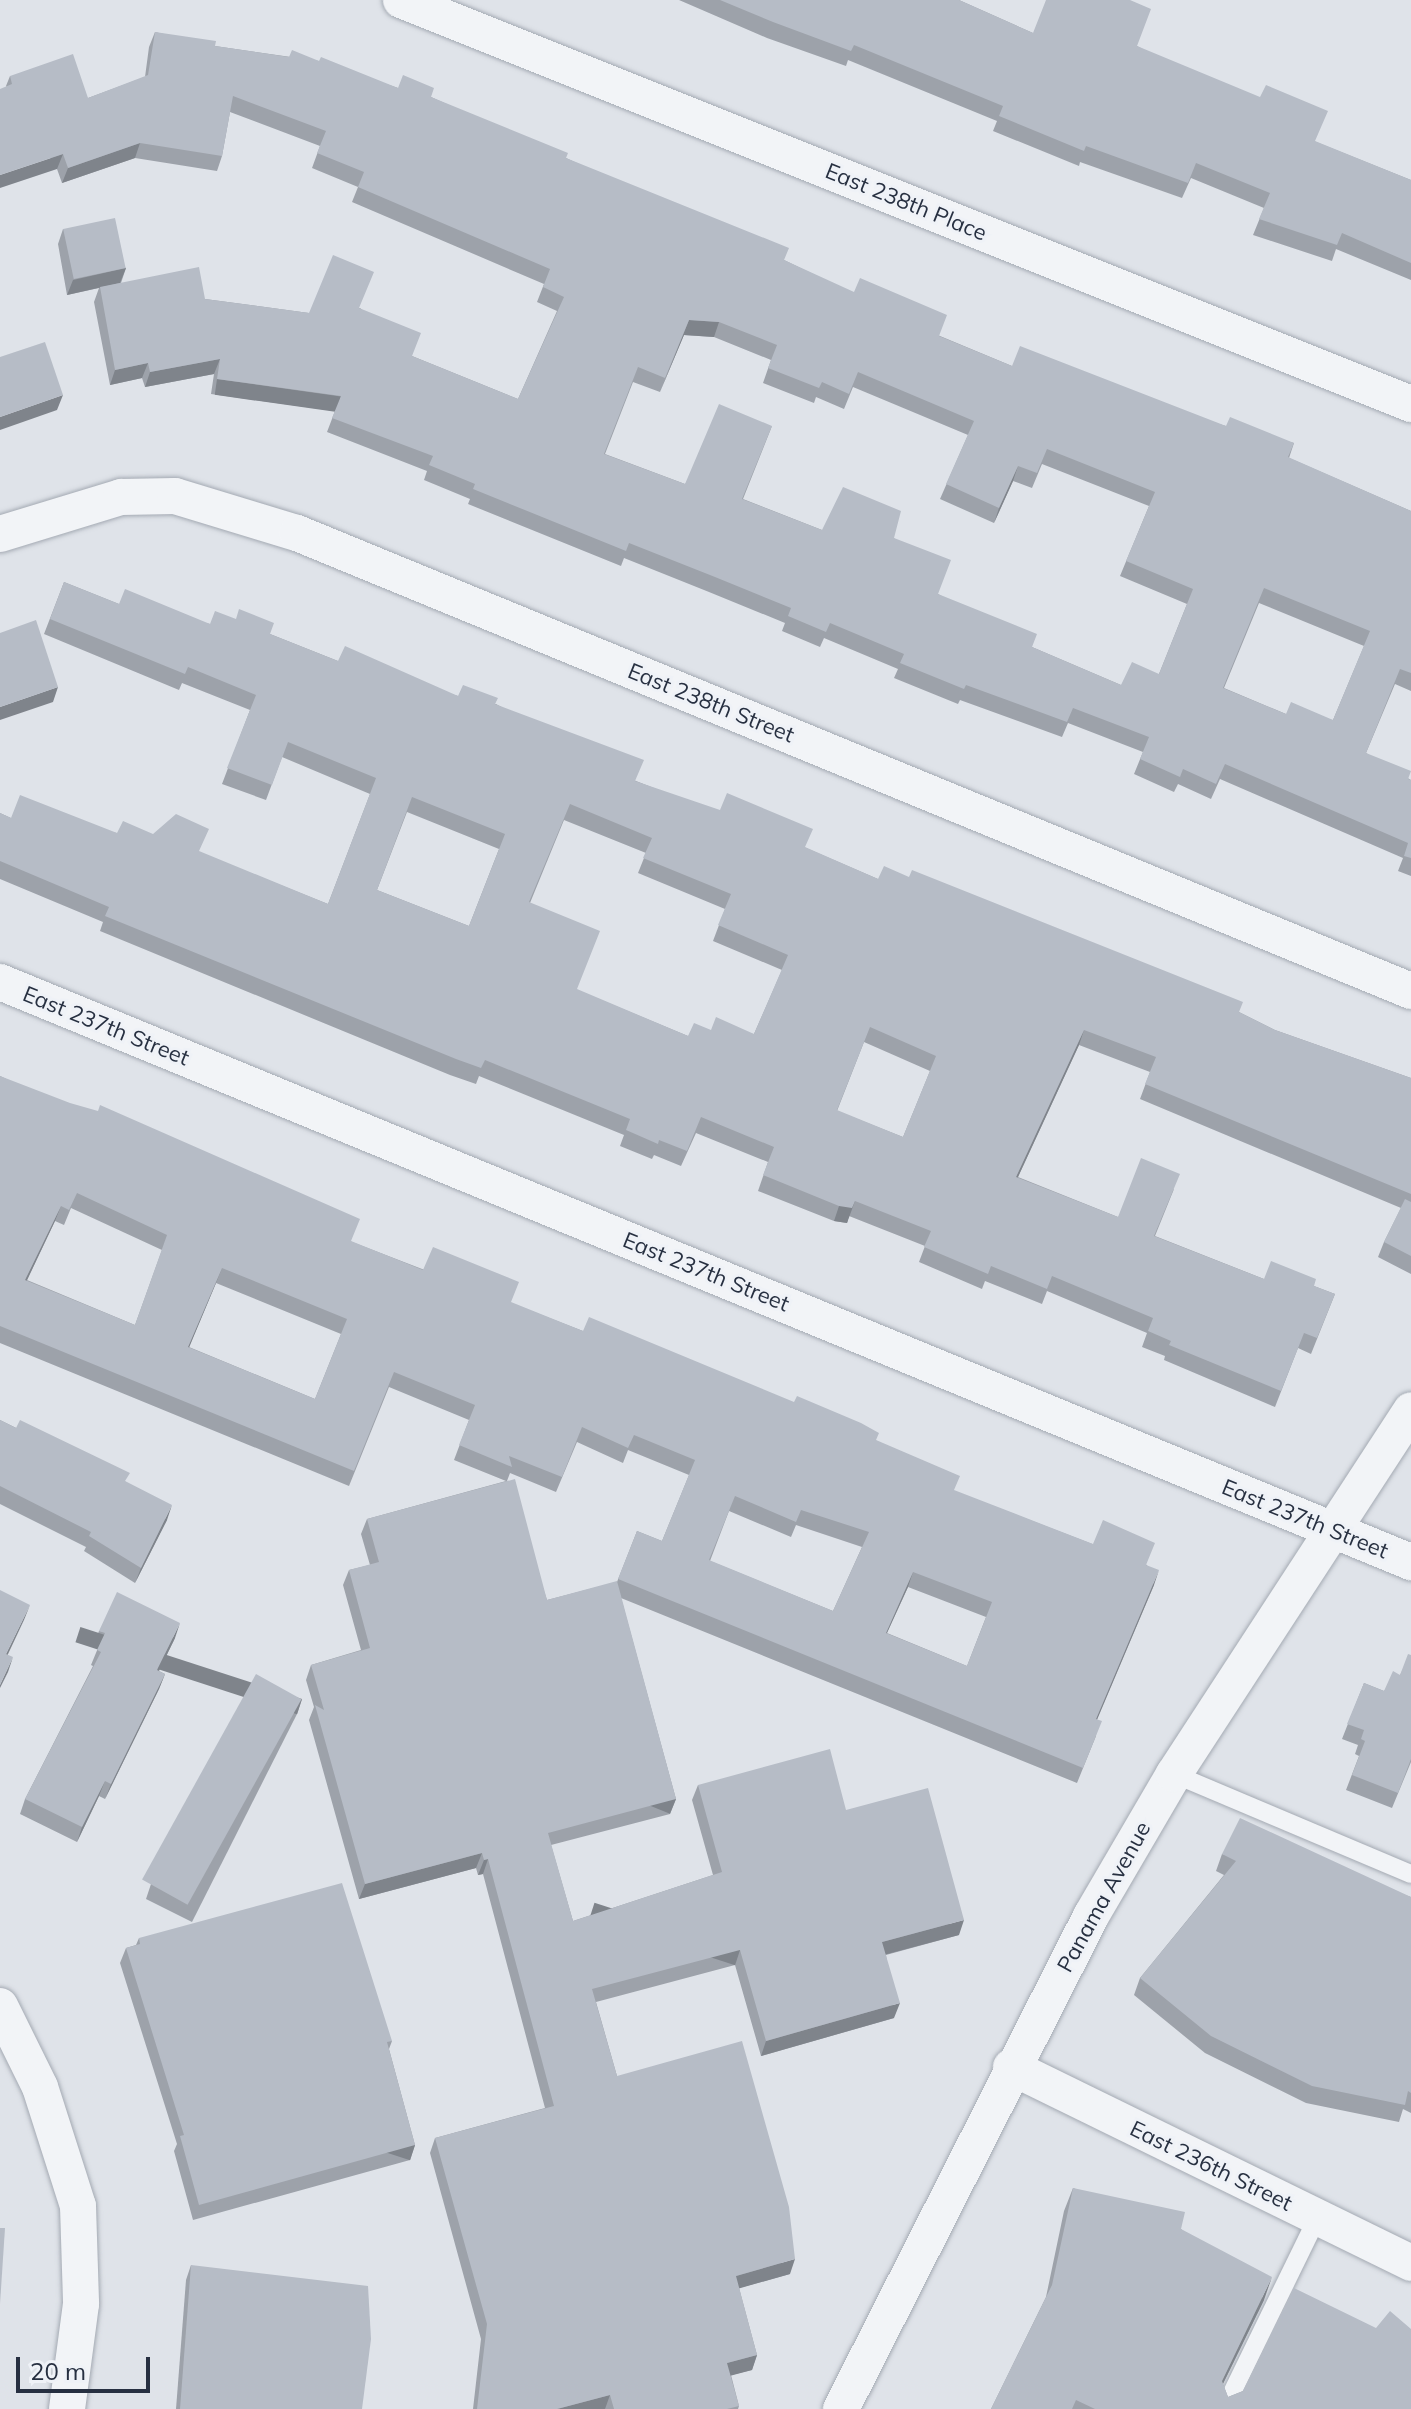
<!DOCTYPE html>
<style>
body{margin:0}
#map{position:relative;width:1411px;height:2409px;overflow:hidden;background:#dfe3e9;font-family:Mulish,sans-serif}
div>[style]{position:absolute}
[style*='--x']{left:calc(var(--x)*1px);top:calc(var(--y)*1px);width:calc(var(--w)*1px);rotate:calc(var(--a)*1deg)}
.roads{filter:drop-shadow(0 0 2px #a4aab3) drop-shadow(0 0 2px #a4aab3)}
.service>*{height:18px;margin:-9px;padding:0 9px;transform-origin:9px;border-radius:9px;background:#f2f4f7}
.minor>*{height:36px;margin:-18px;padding:0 18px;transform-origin:18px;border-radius:18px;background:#f2f4f7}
.wall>*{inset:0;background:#9da2aa}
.shaded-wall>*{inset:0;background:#7f848b;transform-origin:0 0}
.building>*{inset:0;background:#b6bcc6;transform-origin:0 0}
span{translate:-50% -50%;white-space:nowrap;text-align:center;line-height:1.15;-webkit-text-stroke:6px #eff2f7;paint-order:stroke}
.street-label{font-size:22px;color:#273041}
.scale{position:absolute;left:16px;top:2357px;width:134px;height:36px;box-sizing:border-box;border:4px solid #273041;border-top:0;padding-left:10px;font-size:24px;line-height:28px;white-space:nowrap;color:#273041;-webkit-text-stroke:6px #eff2f7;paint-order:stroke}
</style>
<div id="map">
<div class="roads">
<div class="service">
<div style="--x:1174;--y:1774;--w:257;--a:22.9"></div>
<div style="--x:1224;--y:2409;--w:212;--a:-64"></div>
</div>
<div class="minor">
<div style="--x:401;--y:0;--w:1088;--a:21.8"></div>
<div style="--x:0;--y:534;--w:127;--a:-17"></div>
<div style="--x:121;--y:497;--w:54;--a:-1.1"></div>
<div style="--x:175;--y:496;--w:127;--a:16.9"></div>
<div style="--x:297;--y:533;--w:1204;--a:22.35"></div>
<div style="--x:0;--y:982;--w:1526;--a:22.35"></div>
<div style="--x:0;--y:2006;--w:90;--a:63.7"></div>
<div style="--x:40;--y:2087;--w:125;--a:72.3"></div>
<div style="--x:78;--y:2206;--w:98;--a:88.2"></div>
<div style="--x:81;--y:2304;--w:106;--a:97.6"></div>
<div style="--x:1011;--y:2067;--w:445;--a:26.1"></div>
<div style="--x:841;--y:2409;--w:553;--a:-63.11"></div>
<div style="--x:1091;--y:1916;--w:164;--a:-59.7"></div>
<div style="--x:1174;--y:1774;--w:434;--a:-56.9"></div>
</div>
</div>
<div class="wall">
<div style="clip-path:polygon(679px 0,959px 0,1033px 33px,1137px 46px,1316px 142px,1411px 180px,1411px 280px,1336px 249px,1332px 261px,1253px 235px,1264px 208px,1191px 178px,1182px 198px,1080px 162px,1079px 166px,993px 131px,997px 121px,848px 60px,846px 66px,767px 38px)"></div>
<div style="clip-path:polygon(evenodd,155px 32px,215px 46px,319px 61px,398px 88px,431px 97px,566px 158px,784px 260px,940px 336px,1012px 366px,1226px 426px,1294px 443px,1289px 458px,1411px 511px,1411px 691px,1395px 684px,1366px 753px,1411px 780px,1411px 876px,1398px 871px,1403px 858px,1220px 779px,1211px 799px,1178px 784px,1174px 792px,1134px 774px,1143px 752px,1068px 723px,1062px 737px,960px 700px,958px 704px,894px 678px,898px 669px,824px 638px,820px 647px,782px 631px,785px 623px,709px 592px,624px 558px,621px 566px,468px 504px,470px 499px,424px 480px,427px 471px,327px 432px,335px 411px,211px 394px,214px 374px,145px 387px,142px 378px,110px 385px,94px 302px,99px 288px,67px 295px,58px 244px,63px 229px,126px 268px,121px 283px,205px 299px,309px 313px,360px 308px,412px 356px,518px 399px,557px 311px,537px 302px,544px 284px,352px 202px,358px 187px,312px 168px,320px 146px,230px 112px,222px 156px,217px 171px,135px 158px,62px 183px,57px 169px,6px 86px,10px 76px,88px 98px,145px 77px,149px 47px,155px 32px,684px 335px,714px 337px,771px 360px,763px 383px,814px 403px,816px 397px,844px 409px,853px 387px,968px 435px,940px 499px,994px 523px,1013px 481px,1032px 488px,1042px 464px,1149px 506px,1120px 576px,1187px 604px,1159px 674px,1121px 685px,1032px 647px,938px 594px,894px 538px,822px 530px,743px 499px,772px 426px,685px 484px,605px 454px,633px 382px,660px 392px,684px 335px,155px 32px,1259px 603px,1364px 646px,1333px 720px,1286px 714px,1224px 688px,1259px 603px)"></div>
<div style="clip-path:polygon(evenodd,64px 582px,119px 604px,210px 624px,270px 634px,338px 661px,458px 696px,496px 704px,636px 781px,806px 848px,878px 879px,909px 877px,1239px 1012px,1275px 1030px,1411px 1078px,1411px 1274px,1378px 1257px,1384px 1242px,1401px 1208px,1140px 1099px,1150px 1072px,1079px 1045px,1018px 1177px,1118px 1217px,1174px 1189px,1155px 1236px,1264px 1279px,1314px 1286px,1335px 1294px,1311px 1354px,1298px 1348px,1275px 1407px,1164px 1360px,1165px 1356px,1142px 1347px,1147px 1333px,1047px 1291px,1042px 1304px,985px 1281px,982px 1289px,919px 1262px,925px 1246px,849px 1216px,847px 1223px,834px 1221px,758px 1191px,768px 1162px,696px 1133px,681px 1166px,654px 1155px,652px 1159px,620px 1146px,624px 1135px,479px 1076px,476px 1084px,450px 1075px,100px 931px,103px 922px,0 879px,0 813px,11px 818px,117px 833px,153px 834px,328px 904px,370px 794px,282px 757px,266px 800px,222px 784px,250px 710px,182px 683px,179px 690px,44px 634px,64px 582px,407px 812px,499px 849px,469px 926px,377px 890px,407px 812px,64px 582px,564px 820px,646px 853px,638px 873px,725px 909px,713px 941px,782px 970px,754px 1034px,711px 1030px,688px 1036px,577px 990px,530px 903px,564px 820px,64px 582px,864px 1042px,930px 1071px,903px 1137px,837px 1111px,864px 1042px)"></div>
<div style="clip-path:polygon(evenodd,0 1076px,352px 1242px,583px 1331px,877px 1441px,954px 1491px,1147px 1565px,1154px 1585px,1097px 1719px,1096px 1736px,1077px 1783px,621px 1598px,676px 1799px,670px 1814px,551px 1845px,573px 1921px,713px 1875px,692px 1800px,698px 1785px,846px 1810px,959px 1935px,886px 1955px,894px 2018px,761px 2056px,735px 1965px,596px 2002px,617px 2076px,790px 2274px,739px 2288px,757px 2355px,752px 2370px,731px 2375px,739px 2406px,738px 2409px,473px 2409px,481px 2339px,430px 2153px,435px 2138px,545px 2108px,483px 1874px,478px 1875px,476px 1868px,359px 1899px,309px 1720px,314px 1707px,306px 1680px,311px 1665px,361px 1650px,343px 1585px,349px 1570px,370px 1565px,361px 1534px,367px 1519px,506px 1481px,454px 1460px,469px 1420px,389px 1387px,349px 1486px,0 1343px,0 1076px,71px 1208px,162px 1250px,135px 1325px,27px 1280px,55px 1221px,64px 1225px,71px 1208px,0 1076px,216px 1283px,341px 1334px,315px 1399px,189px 1347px,216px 1283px,0 1076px,577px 1442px,623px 1463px,628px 1450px,689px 1475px,662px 1541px,637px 1531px,617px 1582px,547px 1600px,507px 1481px,510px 1473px,556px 1492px,577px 1442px,0 1076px,729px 1511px,791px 1537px,796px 1525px,862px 1547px,833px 1611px,710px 1561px,729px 1511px,0 1076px,908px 1587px,986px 1617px,967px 1666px,887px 1633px,908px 1587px)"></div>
<div style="clip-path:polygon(0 1420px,126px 1482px,167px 1520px,135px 1583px,84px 1551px,86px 1547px,0 1504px)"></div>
<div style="clip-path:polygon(99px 1631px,175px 1638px,159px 1671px,165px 1674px,159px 1689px,105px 1799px,99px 1796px,77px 1842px,20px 1814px,25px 1799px,93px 1666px,91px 1665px,98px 1648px,93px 1646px)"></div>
<div style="clip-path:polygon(1411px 1655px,1411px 1762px,1392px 1808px,1346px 1790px,1359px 1756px,1355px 1754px,1358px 1745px,1342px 1739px,1364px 1683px,1384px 1691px,1400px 1675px)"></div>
<div style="clip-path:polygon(302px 1699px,297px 1714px,192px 1922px,146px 1899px,151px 1884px)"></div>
<div style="clip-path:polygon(1222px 1854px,1402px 1894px,1411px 1897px,1411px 2113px,1403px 2109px,1399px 2122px,1306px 2103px,1205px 2053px,1134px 1995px,1140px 1978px,1224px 1875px,1216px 1871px)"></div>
<div style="clip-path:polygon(139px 1938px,392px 2041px,389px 2049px,415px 2145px,410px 2160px,193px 2220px,174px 2151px,177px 2144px,120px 1963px,126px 1948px,136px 1945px)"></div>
<div style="clip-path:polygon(1073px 2188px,1181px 2229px,1264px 2300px,1223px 2384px,1228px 2397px,1243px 2391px,1376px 2328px,1411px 2409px,991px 2409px,1046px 2297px,1064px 2211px)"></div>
<div style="clip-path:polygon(191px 2265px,362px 2409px,176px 2409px,186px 2280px)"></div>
</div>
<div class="shaded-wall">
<div style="clip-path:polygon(140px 143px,135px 158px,62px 183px,68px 168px)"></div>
<div style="clip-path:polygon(63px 154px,57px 169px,0 188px,0 175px)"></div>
<div style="clip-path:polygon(126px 268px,120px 283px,67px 295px,73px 280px)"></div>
<div style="clip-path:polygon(689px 320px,719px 322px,714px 337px,684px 335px,660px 392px)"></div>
<div style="clip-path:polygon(220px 359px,214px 374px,145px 387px,150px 372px)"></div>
<div style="clip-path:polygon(148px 363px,142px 378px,110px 385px,115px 370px)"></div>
<div style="left:217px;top:379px;width:125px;height:16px;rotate:8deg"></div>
<div style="clip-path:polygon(63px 395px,57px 410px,0 430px,0 417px)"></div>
<div style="clip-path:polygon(1018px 466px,1013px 481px,994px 523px,999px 508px)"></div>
<div style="clip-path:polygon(58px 687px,53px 702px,0 720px,0 707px)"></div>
<div style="clip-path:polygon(1084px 1030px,1079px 1045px,1011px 1192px,1016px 1177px)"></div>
<div style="clip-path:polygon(855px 1201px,847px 1223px,834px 1221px,839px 1206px)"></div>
<div style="clip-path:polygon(61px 1206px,55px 1221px,20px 1295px,25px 1280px)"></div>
<div style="clip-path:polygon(222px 1268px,216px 1283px,183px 1362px,188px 1347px)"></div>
<div style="clip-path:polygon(172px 1505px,167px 1520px,135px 1583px,141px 1568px)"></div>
<div style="clip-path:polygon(1159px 1570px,1154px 1585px,1091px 1734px,1096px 1719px)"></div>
<div style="clip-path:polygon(913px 1572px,908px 1587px,880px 1648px,886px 1633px)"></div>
<div style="clip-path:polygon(30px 1605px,24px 1620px,1px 1669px,6px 1654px)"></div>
<div style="clip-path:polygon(180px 1623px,175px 1638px,152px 1685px,157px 1670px)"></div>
<div style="clip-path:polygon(13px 1657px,8px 1672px,0 1688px,0 1685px)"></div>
<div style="clip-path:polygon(165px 1674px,159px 1689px,105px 1799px,111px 1784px)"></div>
<div style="left:302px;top:1699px;width:16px;height:233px;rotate:108deg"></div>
<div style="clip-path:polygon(105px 1781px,99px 1796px,77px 1842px,82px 1827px)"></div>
<div style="left:676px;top:1799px;width:16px;height:132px;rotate:112deg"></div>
<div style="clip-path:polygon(482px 1853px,476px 1868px,359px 1899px,365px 1884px)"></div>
<div style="clip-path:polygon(488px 1859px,483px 1874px,478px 1875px,484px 1860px)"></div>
<div style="clip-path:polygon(964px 1920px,959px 1935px,876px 1957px,882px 1942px)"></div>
<div style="left:740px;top:1950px;width:16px;height:153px;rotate:108deg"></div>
<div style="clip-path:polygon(900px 2003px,894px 2018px,761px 2056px,766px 2041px)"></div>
<div style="left:415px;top:2145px;width:16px;height:224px;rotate:108deg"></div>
<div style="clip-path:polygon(795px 2259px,790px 2274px,730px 2291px,736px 2276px)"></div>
<div style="clip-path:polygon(1272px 2277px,1264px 2300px,1213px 2404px,1222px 2381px)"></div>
<div style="clip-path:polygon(757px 2355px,752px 2370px,722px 2378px,727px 2363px)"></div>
<div style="clip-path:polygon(610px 2395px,605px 2409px,557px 2409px)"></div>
</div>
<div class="building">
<div style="clip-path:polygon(720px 0,959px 0,1033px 33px,1046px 0,1130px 0,1151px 9px,1137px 46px,1260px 97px,1266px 85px,1328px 111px,1315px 141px,1411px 180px,1411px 263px,1342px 233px,1337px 245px,1259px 219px,1270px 193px,1196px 163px,1188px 183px,1086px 146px,1084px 151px,999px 116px,1003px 106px,854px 45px,851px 51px,773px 22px)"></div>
<div style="clip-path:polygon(evenodd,155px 32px,216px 41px,215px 46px,289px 57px,292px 50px,319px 61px,321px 57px,398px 88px,403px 75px,434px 88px,431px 97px,568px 153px,566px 158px,789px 248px,784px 260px,854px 292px,860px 278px,947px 315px,939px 336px,1012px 366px,1020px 346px,1226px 426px,1230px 417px,1294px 443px,1288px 457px,1411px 511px,1411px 673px,1400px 669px,1366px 753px,1411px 771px,1408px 779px,1411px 780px,1411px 858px,1404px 856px,1408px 843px,1225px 764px,1216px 784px,1183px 769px,1180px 777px,1140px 759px,1149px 737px,1073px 708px,1067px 722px,966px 685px,964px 689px,900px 663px,904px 654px,830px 623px,826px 632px,788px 616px,791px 608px,715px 577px,629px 543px,626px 551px,473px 489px,475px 484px,429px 465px,433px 456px,332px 418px,341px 396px,217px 379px,220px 359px,150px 372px,148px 363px,115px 370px,100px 287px,199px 267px,205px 299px,309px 313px,333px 255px,374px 272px,359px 308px,421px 333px,412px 356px,518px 399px,564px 297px,543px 287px,550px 269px,358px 187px,364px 172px,317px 153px,326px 131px,233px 96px,222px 156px,140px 143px,68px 168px,63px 154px,0 175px,0 89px,12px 84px,10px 76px,73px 54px,88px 98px,148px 75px,155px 32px,689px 320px,719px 322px,777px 345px,768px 368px,819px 388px,822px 382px,849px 394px,858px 372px,974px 421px,946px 484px,999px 508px,1018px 466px,1037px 473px,1047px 449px,1155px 492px,1126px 561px,1193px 589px,1159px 674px,1132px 662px,1121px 685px,1032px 647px,1037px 634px,938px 594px,951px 560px,894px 538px,901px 511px,843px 487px,822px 530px,742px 499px,772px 426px,719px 404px,685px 484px,604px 454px,638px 367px,665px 378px,689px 320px,155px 32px,1264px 588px,1370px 631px,1333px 720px,1291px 702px,1286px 714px,1223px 688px,1264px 588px)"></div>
<div style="left:115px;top:218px;width:51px;height:53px;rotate:78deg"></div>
<div style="clip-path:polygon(45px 342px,63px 395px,0 417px,0 357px)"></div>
<div style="clip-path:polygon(evenodd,64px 582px,119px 604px,125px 589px,210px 624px,215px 611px,236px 619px,239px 609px,274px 623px,270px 634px,338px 661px,345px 646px,458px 696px,463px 685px,498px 698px,495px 704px,644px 760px,635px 781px,720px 810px,727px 793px,813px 829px,805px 847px,878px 879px,884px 866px,909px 877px,912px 870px,1243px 1002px,1239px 1012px,1275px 1030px,1411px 1078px,1411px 1194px,1145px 1084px,1156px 1057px,1084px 1030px,1016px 1177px,1118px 1217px,1141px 1158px,1180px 1174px,1154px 1236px,1264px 1279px,1271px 1261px,1316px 1279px,1314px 1286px,1335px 1294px,1317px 1338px,1304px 1333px,1281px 1391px,1169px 1345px,1171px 1341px,1148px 1331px,1153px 1318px,1052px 1276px,1047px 1289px,991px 1266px,988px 1274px,924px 1247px,931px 1231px,855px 1201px,852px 1208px,839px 1206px,763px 1175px,774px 1147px,701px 1117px,687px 1151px,659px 1140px,658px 1144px,626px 1130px,630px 1119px,485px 1060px,481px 1068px,456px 1059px,105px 916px,109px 907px,0 861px,0 813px,11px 818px,20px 795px,117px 833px,123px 821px,153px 834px,176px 814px,209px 829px,199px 851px,328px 904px,376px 778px,288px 742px,272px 785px,227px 768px,256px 695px,188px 667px,185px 674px,50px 619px,64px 582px,412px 797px,505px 834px,469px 926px,377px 890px,412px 797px,64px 582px,570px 804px,652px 838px,643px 858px,731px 894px,718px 925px,788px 955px,754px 1034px,716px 1017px,711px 1030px,694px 1023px,688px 1036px,577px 989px,600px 931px,529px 902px,570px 804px,64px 582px,870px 1027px,936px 1056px,903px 1137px,837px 1110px,870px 1027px)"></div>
<div style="clip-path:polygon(36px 620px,58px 687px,0 707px,0 633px)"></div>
<div style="clip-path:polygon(evenodd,0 1076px,70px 1103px,98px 1111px,100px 1105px,360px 1219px,351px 1241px,423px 1270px,433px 1247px,519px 1282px,511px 1302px,583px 1331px,589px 1317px,794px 1402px,797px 1396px,861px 1423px,879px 1433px,876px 1440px,960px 1476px,954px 1490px,1093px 1544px,1103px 1520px,1155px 1543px,1146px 1565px,1159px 1570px,1096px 1719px,1102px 1721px,1083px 1768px,618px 1579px,637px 1531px,662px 1541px,695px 1460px,634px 1435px,628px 1448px,582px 1427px,562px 1477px,509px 1456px,512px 1467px,459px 1445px,475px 1405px,394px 1372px,354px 1471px,0 1326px,0 1076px,77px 1193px,167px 1235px,135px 1325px,25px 1280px,61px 1206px,69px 1210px,77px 1193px,0 1076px,222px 1268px,347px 1319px,315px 1399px,188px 1347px,222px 1268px,0 1076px,735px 1496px,796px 1522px,801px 1510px,869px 1532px,833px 1611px,709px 1560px,735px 1496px,0 1076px,913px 1572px,992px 1602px,967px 1666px,886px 1633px,913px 1572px)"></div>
<div style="clip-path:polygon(1405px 1199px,1411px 1202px,1411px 1256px,1384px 1242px)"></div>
<div style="clip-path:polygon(0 1420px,16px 1428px,20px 1420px,130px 1473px,125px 1481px,172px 1505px,141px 1568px,89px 1536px,91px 1532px,0 1486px)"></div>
<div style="clip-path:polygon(515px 1479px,547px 1600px,617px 1581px,676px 1799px,548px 1833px,573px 1921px,722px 1872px,698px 1785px,830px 1749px,846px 1810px,928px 1788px,964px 1920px,882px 1942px,900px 2003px,766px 2041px,740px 1950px,592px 1989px,617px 2076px,742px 2041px,789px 2207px,795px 2259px,736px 2276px,757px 2355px,727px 2363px,739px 2406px,727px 2409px,614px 2409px,610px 2395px,557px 2409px,477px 2409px,487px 2324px,435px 2138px,554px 2106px,488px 1859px,484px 1860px,482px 1853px,365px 1884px,315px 1705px,324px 1710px,311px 1665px,370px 1648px,349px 1570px,379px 1562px,367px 1519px)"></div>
<div style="clip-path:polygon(0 1590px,30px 1605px,6px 1654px,13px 1657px,0 1685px)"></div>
<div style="clip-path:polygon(117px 1592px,180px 1623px,157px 1670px,165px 1674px,111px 1784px,105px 1781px,82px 1827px,25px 1799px,101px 1652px,97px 1650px,105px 1633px,99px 1631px)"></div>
<div style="clip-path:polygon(1408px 1654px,1411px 1655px,1411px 1759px,1398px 1793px,1352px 1775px,1365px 1741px,1361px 1739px,1364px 1730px,1347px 1724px,1364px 1683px,1384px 1691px,1393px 1671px,1400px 1675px)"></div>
<div style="left:256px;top:1674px;width:52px;height:235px;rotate:29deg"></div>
<div style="clip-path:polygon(1240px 1818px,1411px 1897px,1411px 2093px,1408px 2091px,1405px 2105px,1312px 2086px,1211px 2036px,1140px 1978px,1236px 1861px,1222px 1854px)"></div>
<div style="clip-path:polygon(342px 1883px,392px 2041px,387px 2042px,415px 2145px,199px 2205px,180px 2136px,184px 2135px,126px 1948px,140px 1944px,139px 1938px)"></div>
<div style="clip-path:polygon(1073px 2188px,1185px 2212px,1181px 2229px,1272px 2277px,1222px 2381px,1228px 2397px,1243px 2391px,1294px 2288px,1376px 2328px,1390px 2311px,1411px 2329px,1411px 2409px,1095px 2409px,1076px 2400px,1072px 2409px,991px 2409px,1052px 2285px)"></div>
<div style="clip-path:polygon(0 2228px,5px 2228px,0 2304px)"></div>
<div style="clip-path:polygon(191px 2265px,368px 2286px,371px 2339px,362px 2409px,180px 2409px)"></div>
</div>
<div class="street-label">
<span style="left:906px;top:202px;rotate:22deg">East 238th Place</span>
<span style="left:711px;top:703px;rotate:22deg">East 238th Street</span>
<span style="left:106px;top:1026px;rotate:22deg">East 237th Street</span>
<span style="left:706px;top:1272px;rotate:22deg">East 237th Street</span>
<span style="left:1305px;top:1519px;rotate:22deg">East 237th Street</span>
<span style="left:1104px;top:1897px;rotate:-61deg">Panama Avenue</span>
<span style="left:1211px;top:2166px;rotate:26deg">East 236th Street</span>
</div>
<div class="scale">20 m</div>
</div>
